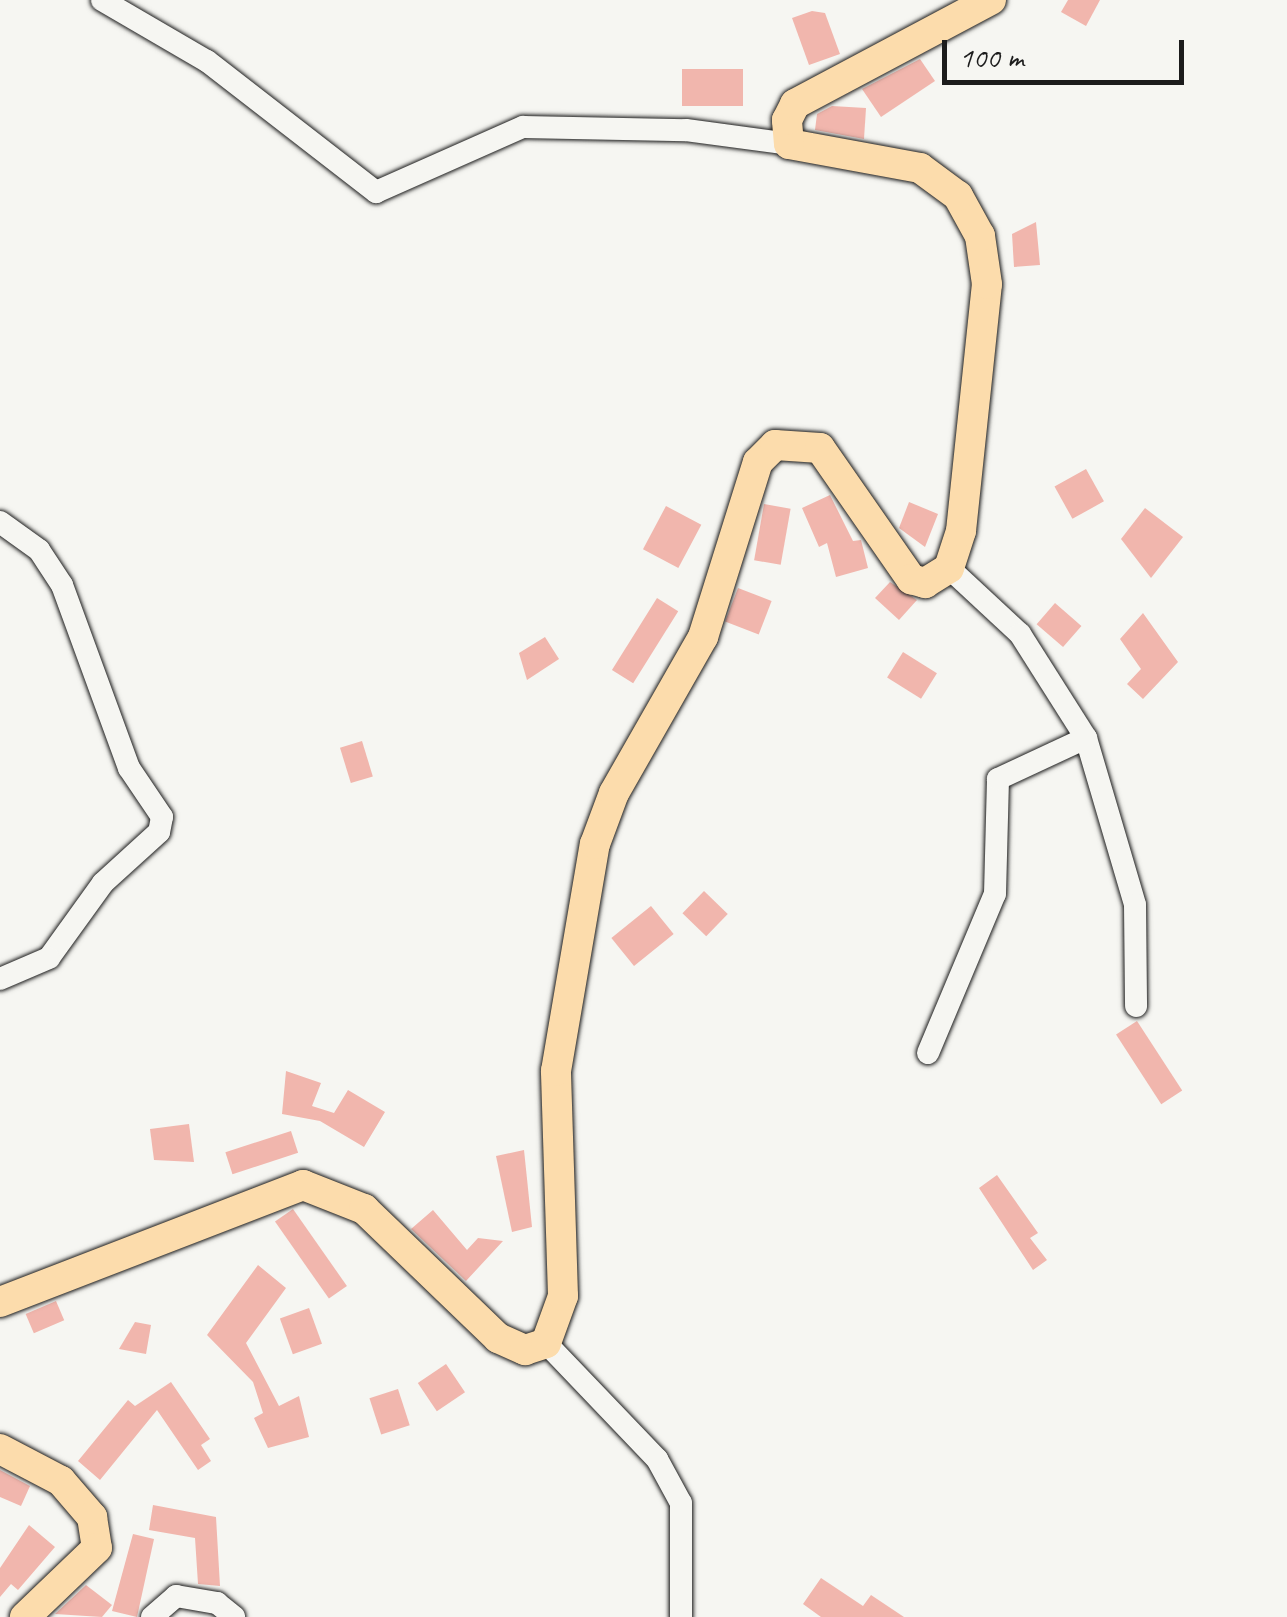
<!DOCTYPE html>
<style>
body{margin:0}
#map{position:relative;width:1287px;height:1617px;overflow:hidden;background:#f6f6f2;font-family:Caveat,sans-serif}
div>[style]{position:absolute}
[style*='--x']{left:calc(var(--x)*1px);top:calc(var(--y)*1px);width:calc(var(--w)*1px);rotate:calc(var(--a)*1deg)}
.building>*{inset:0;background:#f1b6ad;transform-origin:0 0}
.roads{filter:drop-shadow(0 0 2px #1c1c1c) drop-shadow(0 0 2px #1c1c1c)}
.minor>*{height:22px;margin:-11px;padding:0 11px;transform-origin:11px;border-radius:11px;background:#f6f6f2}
.major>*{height:30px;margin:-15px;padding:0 15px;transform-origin:15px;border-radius:15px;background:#fcdcac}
span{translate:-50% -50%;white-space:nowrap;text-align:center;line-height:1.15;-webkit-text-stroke:9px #f6f6f2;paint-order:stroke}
.scale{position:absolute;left:942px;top:40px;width:242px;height:45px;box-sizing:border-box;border:5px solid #1c1c1c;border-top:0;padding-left:12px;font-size:30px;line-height:35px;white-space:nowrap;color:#1c1c1c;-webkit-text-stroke:8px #f6f6f2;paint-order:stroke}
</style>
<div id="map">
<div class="building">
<div style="clip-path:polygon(1068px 0,1100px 0,1086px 26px,1061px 12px)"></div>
<div style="clip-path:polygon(812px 11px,825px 13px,840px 54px,809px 65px,792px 18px)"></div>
<div style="clip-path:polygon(920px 59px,935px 81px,881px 117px,862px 89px)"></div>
<div style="left:682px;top:69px;width:61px;height:37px"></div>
<div style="clip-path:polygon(832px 106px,866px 108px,864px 139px,815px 130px,817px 114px)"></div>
<div style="clip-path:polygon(1036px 222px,1040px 265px,1014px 267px,1012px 234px)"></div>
<div style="left:1086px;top:469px;width:37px;height:36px;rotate:61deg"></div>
<div style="clip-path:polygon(830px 495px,853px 541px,861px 540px,868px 568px,836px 577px,827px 543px,819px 547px,802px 508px)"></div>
<div style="clip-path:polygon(909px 502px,938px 514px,925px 547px,899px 528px)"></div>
<div style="left:764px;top:504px;width:27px;height:57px;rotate:10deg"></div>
<div style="left:666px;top:506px;width:40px;height:49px;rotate:28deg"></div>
<div style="clip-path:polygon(1145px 508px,1183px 537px,1151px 578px,1121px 539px)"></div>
<div style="clip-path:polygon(890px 582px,917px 600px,899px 620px,875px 598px)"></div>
<div style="left:738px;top:588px;width:36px;height:36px;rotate:21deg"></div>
<div style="left:657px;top:598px;width:25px;height:85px;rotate:32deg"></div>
<div style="left:1055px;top:603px;width:35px;height:28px;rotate:41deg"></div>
<div style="clip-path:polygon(1143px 613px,1178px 662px,1143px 699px,1127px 684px,1141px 669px,1120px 639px)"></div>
<div style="clip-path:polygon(545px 637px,559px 659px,527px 680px,519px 653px)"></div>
<div style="left:903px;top:652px;width:40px;height:30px;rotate:32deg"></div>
<div style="left:362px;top:741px;width:37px;height:23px;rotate:73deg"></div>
<div style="left:704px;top:891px;width:33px;height:31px;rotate:44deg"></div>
<div style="left:651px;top:906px;width:36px;height:51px;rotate:51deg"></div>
<div style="left:1137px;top:1021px;width:83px;height:25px;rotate:57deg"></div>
<div style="clip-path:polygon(286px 1071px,321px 1083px,312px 1106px,334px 1113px,348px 1090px,385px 1112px,364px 1147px,320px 1121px,282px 1114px)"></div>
<div style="clip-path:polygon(189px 1124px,194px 1162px,154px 1160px,150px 1129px)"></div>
<div style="left:291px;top:1131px;width:23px;height:69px;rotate:72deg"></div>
<div style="clip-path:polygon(524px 1150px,532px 1227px,512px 1232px,496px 1156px)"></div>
<div style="clip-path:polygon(997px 1175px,1038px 1233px,1030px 1238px,1047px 1260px,1033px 1270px,979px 1188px)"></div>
<div style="left:293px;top:1209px;width:94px;height:22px;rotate:55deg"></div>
<div style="clip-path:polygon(433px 1210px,467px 1250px,478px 1238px,503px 1241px,466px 1281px,411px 1229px)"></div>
<div style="clip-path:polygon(258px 1265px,286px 1288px,246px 1343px,279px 1406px,299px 1396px,309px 1437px,268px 1448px,254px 1418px,263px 1413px,253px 1382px,207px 1335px)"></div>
<div style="left:56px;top:1301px;width:21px;height:33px;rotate:67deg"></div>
<div style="left:309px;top:1308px;width:38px;height:31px;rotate:70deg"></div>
<div style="clip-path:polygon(135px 1322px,151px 1325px,146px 1354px,119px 1349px)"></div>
<div style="left:446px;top:1364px;width:34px;height:34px;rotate:56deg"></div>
<div style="clip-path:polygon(171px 1382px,210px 1439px,201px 1445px,211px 1461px,198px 1470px,157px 1410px,100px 1480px,78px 1461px,128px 1400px,135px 1406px)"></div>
<div style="left:398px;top:1389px;width:38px;height:30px;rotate:72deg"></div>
<div style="clip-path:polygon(0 1470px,30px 1486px,21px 1506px,0 1497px)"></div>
<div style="clip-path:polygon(153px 1505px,216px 1517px,220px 1586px,198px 1584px,195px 1538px,149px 1530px)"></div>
<div style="clip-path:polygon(29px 1525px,55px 1547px,18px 1590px,11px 1584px,0 1597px,0 1568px)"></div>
<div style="clip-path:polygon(133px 1534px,154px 1539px,137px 1617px,112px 1611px)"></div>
<div style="clip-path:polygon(821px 1578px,863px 1606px,871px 1595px,904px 1617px,821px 1617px,803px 1604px)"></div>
<div style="clip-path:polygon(86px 1585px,112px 1605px,102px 1617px,55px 1614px)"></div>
</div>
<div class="roads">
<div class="minor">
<div style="--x:102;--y:0;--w:121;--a:30.2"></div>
<div style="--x:207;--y:61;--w:214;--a:37.8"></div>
<div style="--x:376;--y:192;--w:161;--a:-23.9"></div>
<div style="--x:523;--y:127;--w:163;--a:1.1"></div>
<div style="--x:686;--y:130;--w:104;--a:7.7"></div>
<div style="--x:0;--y:522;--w:48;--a:35.7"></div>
<div style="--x:39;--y:550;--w:42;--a:56.7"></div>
<div style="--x:62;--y:585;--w:195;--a:69.9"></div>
<div style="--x:129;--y:768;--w:59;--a:56"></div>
<div style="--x:162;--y:817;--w:15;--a:101"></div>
<div style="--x:159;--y:832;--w:76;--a:137.7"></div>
<div style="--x:103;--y:883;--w:92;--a:125.8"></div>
<div style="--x:49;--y:958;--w:53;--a:156.8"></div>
<div style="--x:949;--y:568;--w:97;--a:42.9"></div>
<div style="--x:1020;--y:634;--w:123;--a:57.6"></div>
<div style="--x:1086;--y:738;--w:174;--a:73.6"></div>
<div style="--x:1135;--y:905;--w:101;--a:89.4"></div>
<div style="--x:928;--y:1053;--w:173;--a:-67.2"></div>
<div style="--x:995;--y:894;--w:115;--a:-88.5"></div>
<div style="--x:998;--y:779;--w:97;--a:-25"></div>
<div style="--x:546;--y:1343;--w:161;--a:46.3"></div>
<div style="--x:657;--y:1459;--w:50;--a:61.4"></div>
<div style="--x:681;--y:1503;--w:114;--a:90"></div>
<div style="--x:152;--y:1617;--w:32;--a:-41"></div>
<div style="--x:176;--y:1596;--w:42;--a:9.7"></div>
<div style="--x:217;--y:1603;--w:22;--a:39"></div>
</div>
<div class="major">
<div style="--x:0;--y:1302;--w:325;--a:-21.1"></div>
<div style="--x:303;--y:1185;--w:66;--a:21.5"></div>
<div style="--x:364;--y:1209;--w:186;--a:43.9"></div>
<div style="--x:498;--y:1338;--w:30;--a:24"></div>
<div style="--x:525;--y:1350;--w:22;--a:-18"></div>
<div style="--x:546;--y:1343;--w:50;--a:-70.1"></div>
<div style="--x:563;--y:1296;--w:225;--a:-91.8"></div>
<div style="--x:556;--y:1071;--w:230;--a:-80.3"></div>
<div style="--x:595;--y:844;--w:54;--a:-69.6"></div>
<div style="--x:614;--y:793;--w:180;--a:-60.3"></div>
<div style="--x:703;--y:637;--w:183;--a:-72.6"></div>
<div style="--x:758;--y:462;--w:24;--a:-45"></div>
<div style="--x:775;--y:445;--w:45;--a:3.8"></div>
<div style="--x:820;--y:448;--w:160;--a:55.2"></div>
<div style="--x:911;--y:579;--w:15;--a:16"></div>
<div style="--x:925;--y:583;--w:28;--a:-32"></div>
<div style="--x:949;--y:568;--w:39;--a:-72"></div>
<div style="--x:961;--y:531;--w:248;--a:-84"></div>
<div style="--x:987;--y:284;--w:49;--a:-98.3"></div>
<div style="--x:980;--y:236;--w:46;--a:-118.8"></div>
<div style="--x:958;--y:196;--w:47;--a:-143.6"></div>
<div style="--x:920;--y:168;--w:133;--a:-169.6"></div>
<div style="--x:789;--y:144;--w:24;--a:-95"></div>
<div style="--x:787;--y:120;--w:18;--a:-63"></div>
<div style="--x:795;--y:104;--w:222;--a:-28"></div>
<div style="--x:0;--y:1449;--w:69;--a:27.7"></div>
<div style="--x:61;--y:1481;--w:48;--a:49.3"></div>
<div style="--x:92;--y:1517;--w:31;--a:81"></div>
<div style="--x:97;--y:1548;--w:100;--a:136.2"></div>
</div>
</div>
<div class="scale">100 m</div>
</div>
